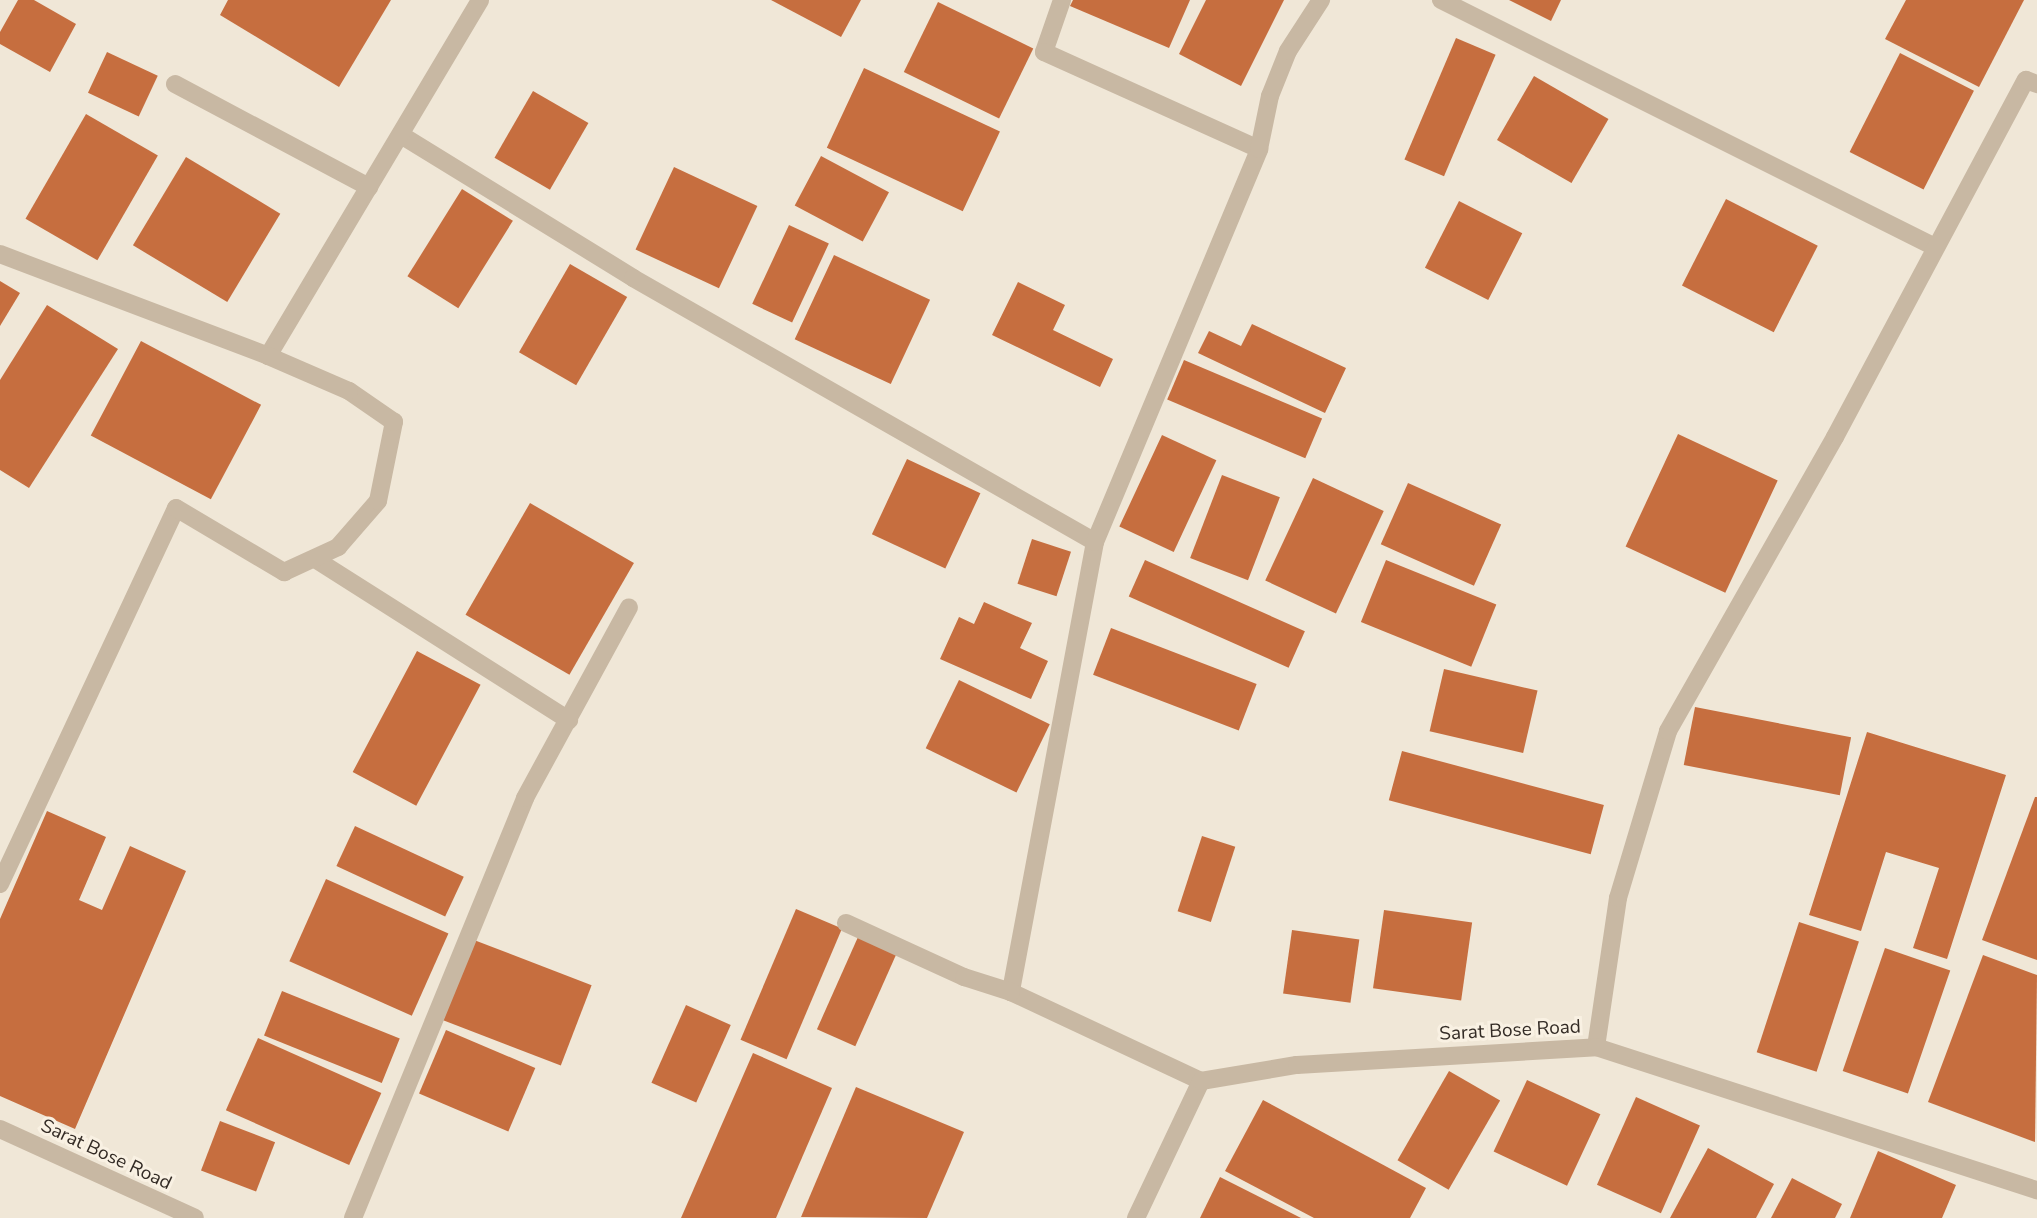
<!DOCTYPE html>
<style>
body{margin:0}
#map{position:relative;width:2037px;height:1218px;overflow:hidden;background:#f0e7d7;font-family:"Nunito Sans",sans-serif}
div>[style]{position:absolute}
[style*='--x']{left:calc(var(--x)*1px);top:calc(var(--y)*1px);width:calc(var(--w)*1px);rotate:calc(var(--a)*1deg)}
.building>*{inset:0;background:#c66e3f;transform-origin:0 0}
.street>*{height:18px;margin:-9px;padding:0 9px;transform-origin:9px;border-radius:9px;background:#c8b8a3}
span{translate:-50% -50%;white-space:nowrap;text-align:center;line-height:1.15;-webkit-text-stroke:6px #f9f1e3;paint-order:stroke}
.street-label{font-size:19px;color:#332b25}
</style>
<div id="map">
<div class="building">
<div style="clip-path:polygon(18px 0,34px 0,76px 24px,50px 72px,0 44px,0 32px)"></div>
<div style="clip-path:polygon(228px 0,391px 0,339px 87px,220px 15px)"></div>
<div style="clip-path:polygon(771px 0,861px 0,841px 37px)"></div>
<div style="clip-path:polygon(1073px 0,1190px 0,1169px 48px,1070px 6px)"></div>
<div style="clip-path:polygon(1206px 0,1284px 0,1241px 86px,1179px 54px)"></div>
<div style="clip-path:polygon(1509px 0,1561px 0,1551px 21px)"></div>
<div style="clip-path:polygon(1906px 0,2024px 0,1979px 87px,1885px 39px)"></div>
<div style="left:938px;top:2px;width:106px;height:78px;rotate:26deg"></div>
<div style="left:1456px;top:38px;width:43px;height:132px;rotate:23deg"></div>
<div style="left:107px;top:52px;width:56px;height:45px;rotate:25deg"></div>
<div style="left:1900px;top:53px;width:83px;height:111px;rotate:27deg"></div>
<div style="left:864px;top:68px;width:150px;height:88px;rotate:25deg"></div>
<div style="left:1534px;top:76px;width:86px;height:74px;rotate:30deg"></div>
<div style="left:533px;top:91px;width:64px;height:77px;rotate:30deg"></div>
<div style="left:86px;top:114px;width:83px;height:121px;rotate:30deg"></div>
<div style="left:821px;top:156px;width:77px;height:56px;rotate:28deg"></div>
<div style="left:186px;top:157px;width:110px;height:103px;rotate:31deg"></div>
<div style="left:674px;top:167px;width:92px;height:91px;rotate:25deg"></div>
<div style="left:462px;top:189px;width:60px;height:103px;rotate:32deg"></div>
<div style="left:1726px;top:199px;width:103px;height:97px;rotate:27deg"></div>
<div style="left:1459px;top:201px;width:71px;height:75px;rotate:27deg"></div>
<div style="left:789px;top:225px;width:44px;height:87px;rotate:25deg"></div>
<div style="left:834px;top:255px;width:106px;height:93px;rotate:25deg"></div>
<div style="left:570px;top:264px;width:66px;height:102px;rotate:30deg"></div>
<div style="clip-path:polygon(0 281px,20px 293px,0 326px)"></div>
<div style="clip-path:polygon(1018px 282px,1065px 305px,1053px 330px,1113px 359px,1100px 387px,992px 335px)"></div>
<div style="clip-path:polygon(47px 305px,118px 349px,29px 488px,0 470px,0 380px)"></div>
<div style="clip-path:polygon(1252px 324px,1346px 368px,1325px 413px,1198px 353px,1209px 331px,1241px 346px)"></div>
<div style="left:141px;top:341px;width:136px;height:107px;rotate:28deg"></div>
<div style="left:1184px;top:360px;width:150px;height:43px;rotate:23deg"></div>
<div style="left:1678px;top:434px;width:110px;height:124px;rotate:25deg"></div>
<div style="left:1162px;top:435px;width:60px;height:101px;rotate:25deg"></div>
<div style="left:907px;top:459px;width:81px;height:83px;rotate:25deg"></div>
<div style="left:1222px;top:475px;width:62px;height:89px;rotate:21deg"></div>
<div style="left:1313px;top:478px;width:78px;height:113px;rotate:25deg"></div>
<div style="left:1408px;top:483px;width:102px;height:67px;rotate:24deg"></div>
<div style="left:530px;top:503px;width:120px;height:129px;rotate:30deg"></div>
<div style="left:1032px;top:539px;width:41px;height:47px;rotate:18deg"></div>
<div style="left:1145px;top:560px;width:175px;height:40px;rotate:24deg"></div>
<div style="left:1386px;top:560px;width:119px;height:67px;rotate:22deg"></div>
<div style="clip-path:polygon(984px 602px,1032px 623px,1020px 648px,1048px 661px,1031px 699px,940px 659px,959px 617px,974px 624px)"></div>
<div style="left:1111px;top:628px;width:156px;height:50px;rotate:21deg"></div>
<div style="left:417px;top:651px;width:72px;height:137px;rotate:28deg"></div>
<div style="left:1444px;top:669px;width:96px;height:64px;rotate:13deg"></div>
<div style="left:959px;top:680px;width:101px;height:76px;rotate:26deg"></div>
<div style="left:1695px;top:707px;width:159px;height:59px;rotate:11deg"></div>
<div style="clip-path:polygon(1867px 732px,2006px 775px,1947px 959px,1913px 948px,1939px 868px,1886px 852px,1861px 931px,1809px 915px)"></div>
<div style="left:1402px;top:751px;width:209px;height:51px;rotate:15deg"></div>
<div style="clip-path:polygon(2035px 797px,2037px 797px,2037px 960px,1982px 940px)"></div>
<div style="clip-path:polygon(47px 811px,106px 837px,79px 900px,102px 910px,130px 846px,186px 871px,75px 1129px,0 1096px,0 919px)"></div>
<div style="left:355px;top:826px;width:120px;height:44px;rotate:25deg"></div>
<div style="left:1202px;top:836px;width:35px;height:79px;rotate:18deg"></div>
<div style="left:326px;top:879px;width:134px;height:90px;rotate:24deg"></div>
<div style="left:796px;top:909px;width:50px;height:142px;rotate:23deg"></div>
<div style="left:1384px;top:910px;width:89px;height:79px;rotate:8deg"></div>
<div style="left:1799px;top:922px;width:63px;height:137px;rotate:18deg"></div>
<div style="left:1292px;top:930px;width:68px;height:64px;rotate:8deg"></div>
<div style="left:858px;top:937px;width:42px;height:101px;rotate:24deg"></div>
<div style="left:474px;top:940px;width:126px;height:86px;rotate:21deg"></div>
<div style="left:1885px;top:948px;width:69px;height:130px;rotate:19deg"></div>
<div style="clip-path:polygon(1983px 955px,2037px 975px,2035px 1142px,1928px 1102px)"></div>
<div style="left:282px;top:991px;width:127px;height:48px;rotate:22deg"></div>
<div style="left:686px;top:1005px;width:49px;height:85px;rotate:24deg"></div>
<div style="left:446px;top:1030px;width:97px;height:69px;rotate:23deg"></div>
<div style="left:258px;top:1038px;width:135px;height:79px;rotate:24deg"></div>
<div style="clip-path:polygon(753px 1053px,832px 1088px,776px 1218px,681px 1218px)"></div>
<div style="left:1449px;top:1071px;width:59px;height:103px;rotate:30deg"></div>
<div style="left:1527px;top:1080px;width:81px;height:79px;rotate:25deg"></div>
<div style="clip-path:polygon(856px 1087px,964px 1132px,927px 1218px,801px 1217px)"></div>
<div style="left:1636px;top:1097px;width:70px;height:96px;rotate:24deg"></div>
<div style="clip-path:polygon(1263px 1100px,1426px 1188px,1410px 1218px,1314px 1218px,1225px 1171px)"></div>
<div style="left:220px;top:1121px;width:59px;height:53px;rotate:21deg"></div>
<div style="clip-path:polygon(1708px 1148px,1774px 1184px,1756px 1218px,1670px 1218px)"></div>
<div style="clip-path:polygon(1878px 1151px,1956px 1185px,1942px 1218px,1850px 1218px)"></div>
<div style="clip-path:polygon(1220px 1177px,1301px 1218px,1200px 1218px)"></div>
<div style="clip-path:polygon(1792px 1178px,1842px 1204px,1835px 1218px,1771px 1218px)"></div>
</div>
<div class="street">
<div style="--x:1062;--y:0;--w:55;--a:109.1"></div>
<div style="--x:1044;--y:52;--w:236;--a:24.3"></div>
<div style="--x:1441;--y:0;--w:552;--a:26.57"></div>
<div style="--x:175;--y:84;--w:220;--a:28"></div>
<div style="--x:401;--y:135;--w:273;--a:31.6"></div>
<div style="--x:633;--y:278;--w:532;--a:29.74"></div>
<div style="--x:1095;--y:542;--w:458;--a:100.6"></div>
<div style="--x:1011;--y:992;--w:210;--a:25.1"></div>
<div style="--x:0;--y:254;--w:287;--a:20.8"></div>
<div style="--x:268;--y:356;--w:414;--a:-59.2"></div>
<div style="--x:1095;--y:542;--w:426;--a:-67.3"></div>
<div style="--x:1259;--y:149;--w:54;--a:-78.3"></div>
<div style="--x:1270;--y:96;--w:48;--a:-68.2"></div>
<div style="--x:1288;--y:51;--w:61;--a:-57.1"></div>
<div style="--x:315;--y:559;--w:301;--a:32.4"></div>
<div style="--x:0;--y:884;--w:415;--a:-64.9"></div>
<div style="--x:176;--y:508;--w:126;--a:30.7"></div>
<div style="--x:284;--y:572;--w:60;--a:-24.8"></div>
<div style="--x:338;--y:547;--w:61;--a:-49"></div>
<div style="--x:378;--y:501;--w:81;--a:-78.6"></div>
<div style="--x:394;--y:422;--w:55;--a:-145.4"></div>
<div style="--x:349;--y:391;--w:88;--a:-156.6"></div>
<div style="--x:846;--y:923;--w:130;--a:24.6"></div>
<div style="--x:964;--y:977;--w:49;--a:17.7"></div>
<div style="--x:1596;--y:1047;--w:151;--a:-81.6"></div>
<div style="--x:1618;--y:898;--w:174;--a:-73.3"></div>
<div style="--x:1668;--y:731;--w:338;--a:-60.4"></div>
<div style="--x:1835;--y:437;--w:405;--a:-61.9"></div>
<div style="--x:2026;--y:80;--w:12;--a:20"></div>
<div style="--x:0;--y:1129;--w:214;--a:24.5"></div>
<div style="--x:353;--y:1218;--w:454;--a:-67.7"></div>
<div style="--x:525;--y:798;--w:217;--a:-61.4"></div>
<div style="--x:1136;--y:1218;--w:152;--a:-64.6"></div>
<div style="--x:1201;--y:1081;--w:97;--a:-9.5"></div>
<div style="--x:1297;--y:1065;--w:300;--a:-3.4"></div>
<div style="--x:1596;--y:1047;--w:464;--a:18"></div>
</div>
<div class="street-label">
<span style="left:1510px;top:1031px;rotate:-3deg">Sarat Bose Road</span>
<span style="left:106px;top:1155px;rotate:25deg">Sarat Bose Road</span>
</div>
</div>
